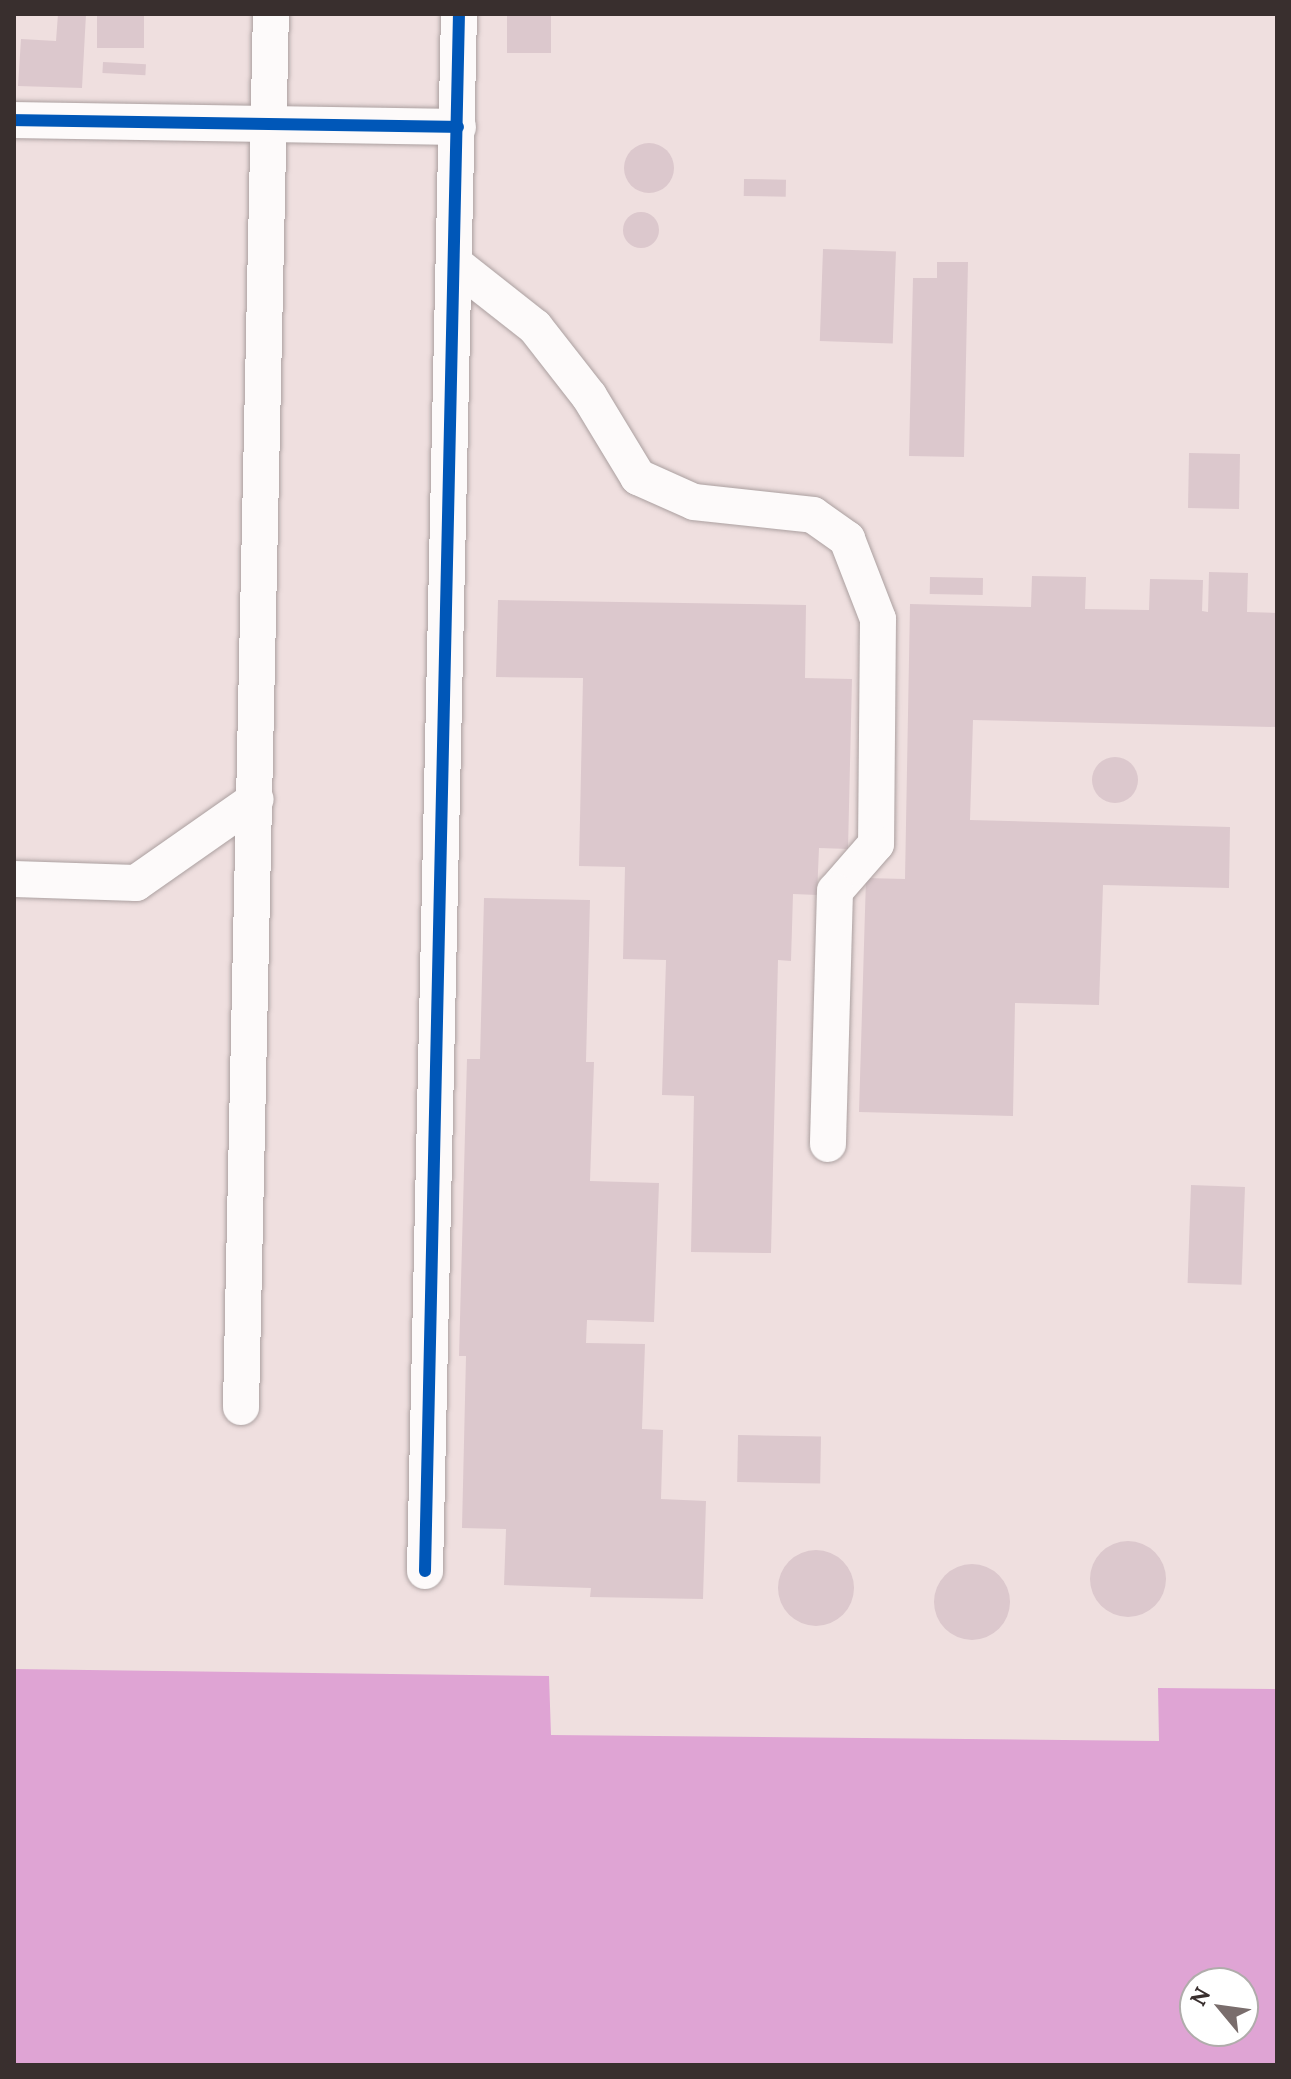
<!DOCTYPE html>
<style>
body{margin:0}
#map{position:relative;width:1291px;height:2079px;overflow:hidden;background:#efdfdf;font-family:Lora,serif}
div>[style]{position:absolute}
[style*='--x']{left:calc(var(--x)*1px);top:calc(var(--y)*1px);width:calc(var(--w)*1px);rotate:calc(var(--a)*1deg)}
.water>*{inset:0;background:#dfa4d4}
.building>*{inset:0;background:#dcc8cd;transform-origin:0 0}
.round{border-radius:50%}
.roads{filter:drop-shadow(0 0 2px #aba0a0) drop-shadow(0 0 2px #aba0a0)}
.minor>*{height:36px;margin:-18px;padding:0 18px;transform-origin:18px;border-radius:18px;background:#fdfafa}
.cycleway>*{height:12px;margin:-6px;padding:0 6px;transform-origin:6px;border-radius:6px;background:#0057b8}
span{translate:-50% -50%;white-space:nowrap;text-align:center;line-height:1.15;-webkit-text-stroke:6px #fff;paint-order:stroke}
.frame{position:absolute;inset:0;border:16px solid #392f2e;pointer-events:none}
.north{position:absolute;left:1179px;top:1967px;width:80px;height:80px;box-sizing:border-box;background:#fff;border:2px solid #b0acab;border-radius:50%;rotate:299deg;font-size:22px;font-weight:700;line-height:32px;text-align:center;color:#392f2e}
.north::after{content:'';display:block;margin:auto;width:28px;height:36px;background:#796d6c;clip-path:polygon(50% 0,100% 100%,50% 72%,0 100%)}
</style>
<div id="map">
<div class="water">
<div style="clip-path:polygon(evenodd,14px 1669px,549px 1676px,551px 1735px,1159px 1741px,1158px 1688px,1277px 1689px,1277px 2065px,14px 2065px,14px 1669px,1195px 1983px,1243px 1983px,1243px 2031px,1195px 2031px,1195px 1983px)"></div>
</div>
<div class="building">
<div style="clip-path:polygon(58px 14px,86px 14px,82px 88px,18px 86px,21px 39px,56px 41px)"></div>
<div style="left:97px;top:14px;width:47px;height:34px"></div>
<div style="left:507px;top:14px;width:44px;height:39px"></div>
<div style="left:103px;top:62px;width:43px;height:11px;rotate:3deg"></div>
<div class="round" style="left:624px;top:143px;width:50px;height:50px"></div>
<div style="left:744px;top:179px;width:42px;height:17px;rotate:1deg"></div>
<div class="round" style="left:623px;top:212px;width:36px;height:36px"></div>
<div style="left:823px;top:249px;width:73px;height:92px;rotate:2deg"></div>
<div style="clip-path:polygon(937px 262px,968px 262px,964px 457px,909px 456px,913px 278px,937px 278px)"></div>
<div style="left:1189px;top:453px;width:51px;height:55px;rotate:1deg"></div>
<div style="clip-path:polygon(1209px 572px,1248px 573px,1247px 612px,1277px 613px,1277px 727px,973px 720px,970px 820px,1230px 827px,1229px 888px,1103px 885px,1099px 1005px,1015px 1003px,1013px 1116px,859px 1112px,866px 878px,905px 879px,910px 604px,1031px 607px,1032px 576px,1086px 577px,1085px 609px,1149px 610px,1150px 579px,1203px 580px,1202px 611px,1208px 612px)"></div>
<div style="left:930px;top:577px;width:53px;height:17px;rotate:1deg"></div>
<div style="clip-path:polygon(498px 600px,806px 605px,805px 678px,852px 679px,848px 849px,819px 848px,817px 895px,793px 894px,791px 961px,778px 960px,771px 1253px,691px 1252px,694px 1096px,662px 1095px,666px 960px,623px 959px,625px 867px,579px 866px,583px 678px,496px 677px)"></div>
<div class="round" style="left:1092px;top:757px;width:46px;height:46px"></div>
<div style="clip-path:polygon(484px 898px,590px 900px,586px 1062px,594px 1062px,590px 1181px,659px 1183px,654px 1322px,587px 1320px,586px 1343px,645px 1344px,642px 1429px,663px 1430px,661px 1499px,706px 1501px,703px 1599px,590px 1597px,591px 1588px,504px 1585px,506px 1529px,462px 1528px,466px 1356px,459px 1356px,467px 1059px,480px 1059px)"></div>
<div style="left:1191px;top:1185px;width:54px;height:98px;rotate:2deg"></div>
<div style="left:738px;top:1435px;width:83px;height:47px;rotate:1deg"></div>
<div class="round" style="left:1090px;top:1541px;width:76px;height:76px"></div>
<div class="round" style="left:778px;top:1550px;width:76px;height:76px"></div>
<div class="round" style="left:934px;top:1564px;width:76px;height:76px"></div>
</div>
<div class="roads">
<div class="minor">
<div style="--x:14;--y:120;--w:444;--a:0.9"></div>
<div style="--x:455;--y:264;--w:102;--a:38.2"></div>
<div style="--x:535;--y:327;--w:88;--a:52"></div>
<div style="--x:589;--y:396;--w:95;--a:58.8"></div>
<div style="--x:638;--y:477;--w:61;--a:24.1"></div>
<div style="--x:694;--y:502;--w:120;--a:6.2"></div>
<div style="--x:813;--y:515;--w:42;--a:35.2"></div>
<div style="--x:847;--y:539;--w:86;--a:68.8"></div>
<div style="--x:878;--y:619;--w:225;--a:90.5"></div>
<div style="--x:876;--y:844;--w:62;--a:131.1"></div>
<div style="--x:835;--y:891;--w:253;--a:91.6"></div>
<div style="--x:14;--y:879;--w:122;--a:1.9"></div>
<div style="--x:136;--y:883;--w:146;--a:-35"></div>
<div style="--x:241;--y:1407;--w:1393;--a:-88.77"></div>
<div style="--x:425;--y:1571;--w:1557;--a:-88.75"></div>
</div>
</div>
<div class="cycleway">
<div style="--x:14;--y:120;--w:444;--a:0.9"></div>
<div style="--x:425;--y:1571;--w:1557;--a:-88.75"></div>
</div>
<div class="frame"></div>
<div class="north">N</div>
</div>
